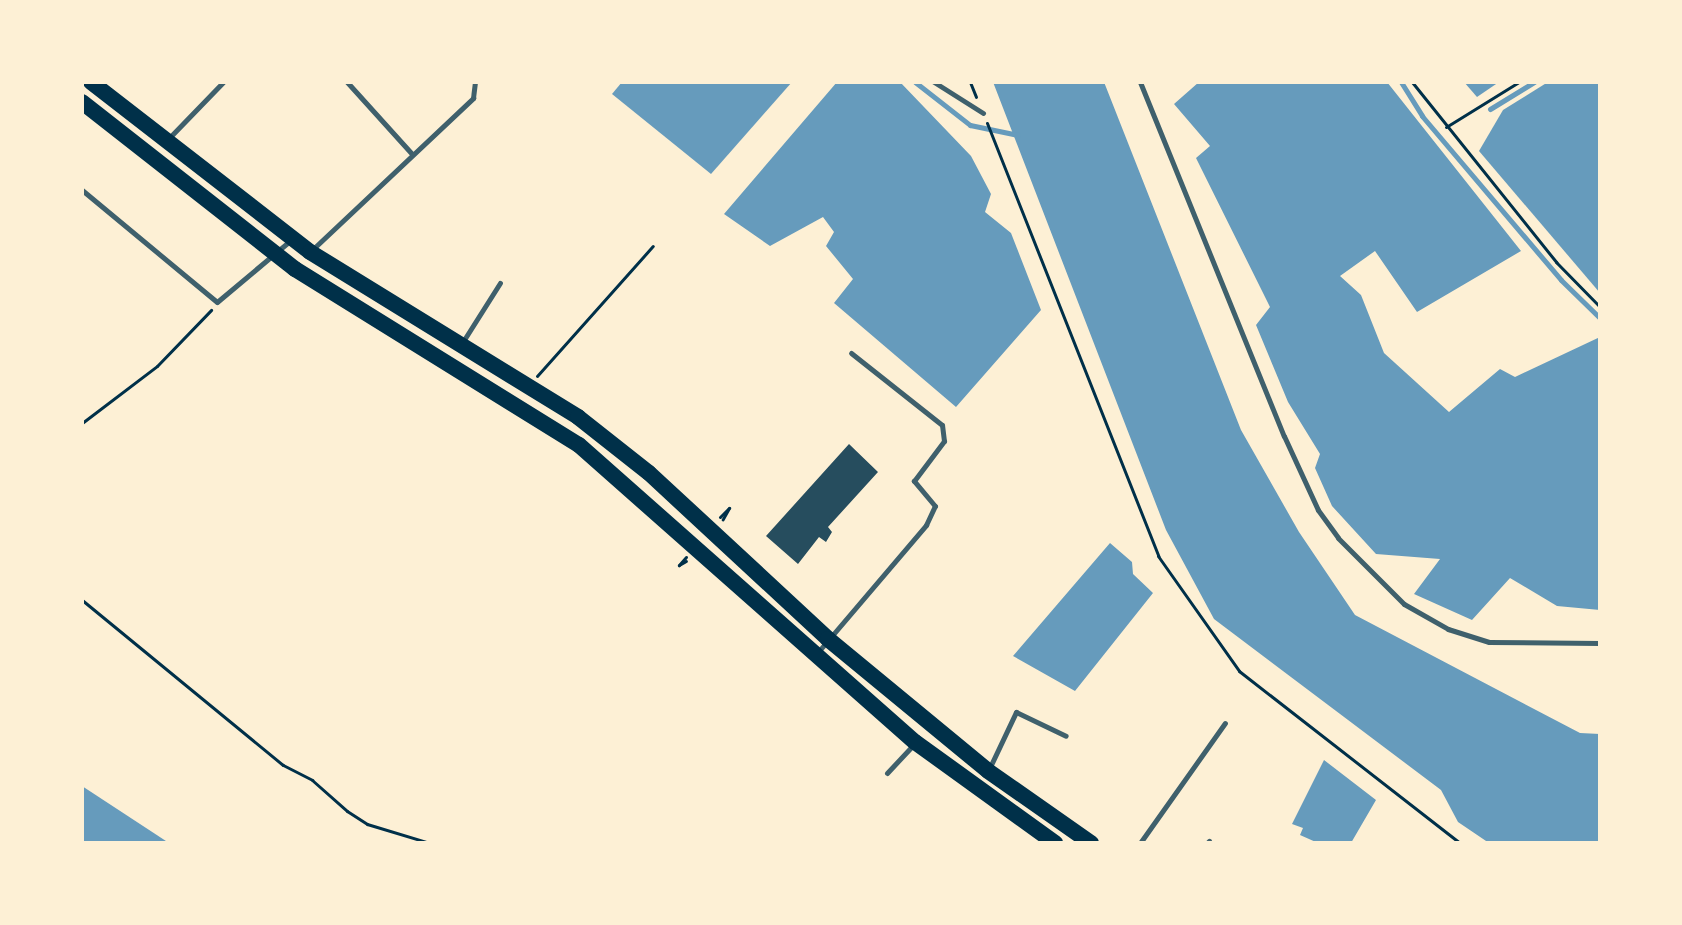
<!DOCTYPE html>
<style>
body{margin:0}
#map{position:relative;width:1682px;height:925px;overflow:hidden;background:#fdf0d5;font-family:"Golos Text",sans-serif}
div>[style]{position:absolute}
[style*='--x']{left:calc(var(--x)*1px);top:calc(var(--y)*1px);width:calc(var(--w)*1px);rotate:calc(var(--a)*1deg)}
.water>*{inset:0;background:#669bbc}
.stream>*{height:5px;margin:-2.5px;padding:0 2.5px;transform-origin:2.5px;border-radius:2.5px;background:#669bbc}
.building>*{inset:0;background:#264d5e}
.path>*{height:3px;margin:-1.5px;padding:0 1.5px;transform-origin:1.5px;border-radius:1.5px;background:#003049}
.service>*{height:5px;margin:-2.5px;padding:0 2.5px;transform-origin:2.5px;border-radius:2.5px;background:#3f606c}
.primary>*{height:16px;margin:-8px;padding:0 8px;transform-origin:8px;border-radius:8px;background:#003049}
span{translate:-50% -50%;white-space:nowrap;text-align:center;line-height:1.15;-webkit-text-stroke:6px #fdf0d5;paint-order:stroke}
.frame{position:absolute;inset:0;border:84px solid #fdf0d5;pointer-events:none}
</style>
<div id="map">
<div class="water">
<div style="clip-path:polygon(622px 82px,792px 82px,711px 174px,612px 94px)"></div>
<div style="clip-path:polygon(837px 82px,900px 82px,971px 156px,991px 194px,985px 212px,1011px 233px,1041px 310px,956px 407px,834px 303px,853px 279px,826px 246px,834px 232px,823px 217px,770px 246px,724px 214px)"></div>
<div style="clip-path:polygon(993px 82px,1104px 82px,1241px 430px,1299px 532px,1355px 615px,1580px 733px,1600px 734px,1600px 843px,1489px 843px,1458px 822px,1441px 790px,1214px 619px,1166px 530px)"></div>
<div style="clip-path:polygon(1199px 82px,1387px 82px,1521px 251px,1417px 312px,1375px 251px,1340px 276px,1361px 295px,1384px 353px,1449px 412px,1500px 369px,1515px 377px,1600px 337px,1600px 610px,1557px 606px,1510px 578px,1472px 620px,1414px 594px,1440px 559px,1376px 554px,1332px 506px,1315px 468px,1320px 454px,1288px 402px,1256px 325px,1270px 307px,1196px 158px,1210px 146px,1174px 104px)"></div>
<div style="clip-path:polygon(1464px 82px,1499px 82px,1477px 97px)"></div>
<div style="clip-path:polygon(1548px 82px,1600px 82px,1600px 293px,1479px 151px,1503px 110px)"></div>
<div style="clip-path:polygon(1110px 543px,1132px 562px,1133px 574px,1153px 593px,1075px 691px,1013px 656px)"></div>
<div style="clip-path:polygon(1324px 760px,1376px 800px,1351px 843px,1318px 843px,1300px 835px,1303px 828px,1292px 824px)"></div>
<div style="clip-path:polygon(82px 786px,169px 843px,82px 843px)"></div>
</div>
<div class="stream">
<div style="--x:915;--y:82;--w:70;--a:38"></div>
<div style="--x:970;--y:125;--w:49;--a:11.8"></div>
<div style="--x:1401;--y:82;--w:40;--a:58"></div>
<div style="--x:1422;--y:116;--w:215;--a:49.7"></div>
<div style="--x:1561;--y:280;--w:54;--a:44.3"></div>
<div style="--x:1490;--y:109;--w:52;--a:-31.5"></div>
</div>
<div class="building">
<div style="clip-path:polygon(849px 444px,878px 472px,828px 527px,832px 532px,826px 542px,819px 537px,798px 564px,766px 536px)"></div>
</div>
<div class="path">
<div style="--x:970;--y:82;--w:16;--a:68"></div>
<div style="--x:1412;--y:82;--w:231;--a:51.3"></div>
<div style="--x:1556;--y:262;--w:63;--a:45.6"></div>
<div style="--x:987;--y:123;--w:466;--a:68.4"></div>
<div style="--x:1158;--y:556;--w:141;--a:54.8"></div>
<div style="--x:1239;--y:671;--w:280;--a:37.9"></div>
<div style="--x:1446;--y:127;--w:86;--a:-31.7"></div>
<div style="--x:537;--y:376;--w:174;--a:-48.3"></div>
<div style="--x:82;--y:423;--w:94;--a:-37.2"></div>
<div style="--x:157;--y:366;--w:78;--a:-46"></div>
<div style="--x:720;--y:517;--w:13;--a:-45"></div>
<div style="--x:729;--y:508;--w:13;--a:119"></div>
<div style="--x:686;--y:557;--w:11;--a:131"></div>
<div style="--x:679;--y:565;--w:8;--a:-30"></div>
<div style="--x:82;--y:600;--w:260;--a:39.4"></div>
<div style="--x:283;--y:765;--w:33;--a:27"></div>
<div style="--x:312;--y:780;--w:47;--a:41.5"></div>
<div style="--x:347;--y:811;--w:24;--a:33"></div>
<div style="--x:367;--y:824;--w:66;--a:16.8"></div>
</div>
<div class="service">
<div style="--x:347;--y:82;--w:97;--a:47.9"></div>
<div style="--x:934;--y:82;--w:58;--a:32.3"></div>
<div style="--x:1140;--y:82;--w:382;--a:67.9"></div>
<div style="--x:1284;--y:436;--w:81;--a:65.3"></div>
<div style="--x:1318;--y:510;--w:34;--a:54"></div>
<div style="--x:1338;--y:538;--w:93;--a:45"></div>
<div style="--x:1404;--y:604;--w:51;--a:29.6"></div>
<div style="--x:1448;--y:629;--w:43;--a:17.6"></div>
<div style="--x:1489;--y:642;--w:111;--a:0.5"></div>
<div style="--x:169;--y:138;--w:78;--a:-46"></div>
<div style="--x:82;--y:190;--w:175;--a:39.7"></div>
<div style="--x:217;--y:302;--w:98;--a:-40"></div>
<div style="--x:314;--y:248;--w:219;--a:-43.3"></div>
<div style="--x:473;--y:98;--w:16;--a:-83"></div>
<div style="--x:462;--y:343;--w:71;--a:-57.7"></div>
<div style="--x:818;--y:652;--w:167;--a:-49.6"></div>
<div style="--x:926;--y:525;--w:21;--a:-65"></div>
<div style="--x:935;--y:506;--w:33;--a:-130"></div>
<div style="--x:914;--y:481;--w:50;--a:-53.1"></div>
<div style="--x:944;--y:441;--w:16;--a:-97"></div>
<div style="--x:942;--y:425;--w:116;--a:-141.6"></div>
<div style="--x:990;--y:767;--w:61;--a:-64.7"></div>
<div style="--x:1016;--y:712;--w:55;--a:25.6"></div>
<div style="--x:887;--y:773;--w:37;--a:-47"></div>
<div style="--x:1140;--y:843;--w:147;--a:-54.7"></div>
<div style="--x:1207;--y:843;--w:3;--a:-45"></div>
</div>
<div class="primary">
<div style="--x:91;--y:82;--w:277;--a:37.8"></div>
<div style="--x:310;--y:252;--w:315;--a:31.6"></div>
<div style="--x:578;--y:417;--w:90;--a:38.3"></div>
<div style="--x:649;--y:473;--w:244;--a:42.8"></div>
<div style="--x:828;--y:639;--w:207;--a:39.5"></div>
<div style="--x:988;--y:771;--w:126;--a:35"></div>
<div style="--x:82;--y:102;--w:271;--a:38.1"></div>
<div style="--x:295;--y:269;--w:334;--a:31.8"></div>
<div style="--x:579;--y:445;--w:448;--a:41.5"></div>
<div style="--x:915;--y:742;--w:173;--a:35.8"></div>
</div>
<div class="frame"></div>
</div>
